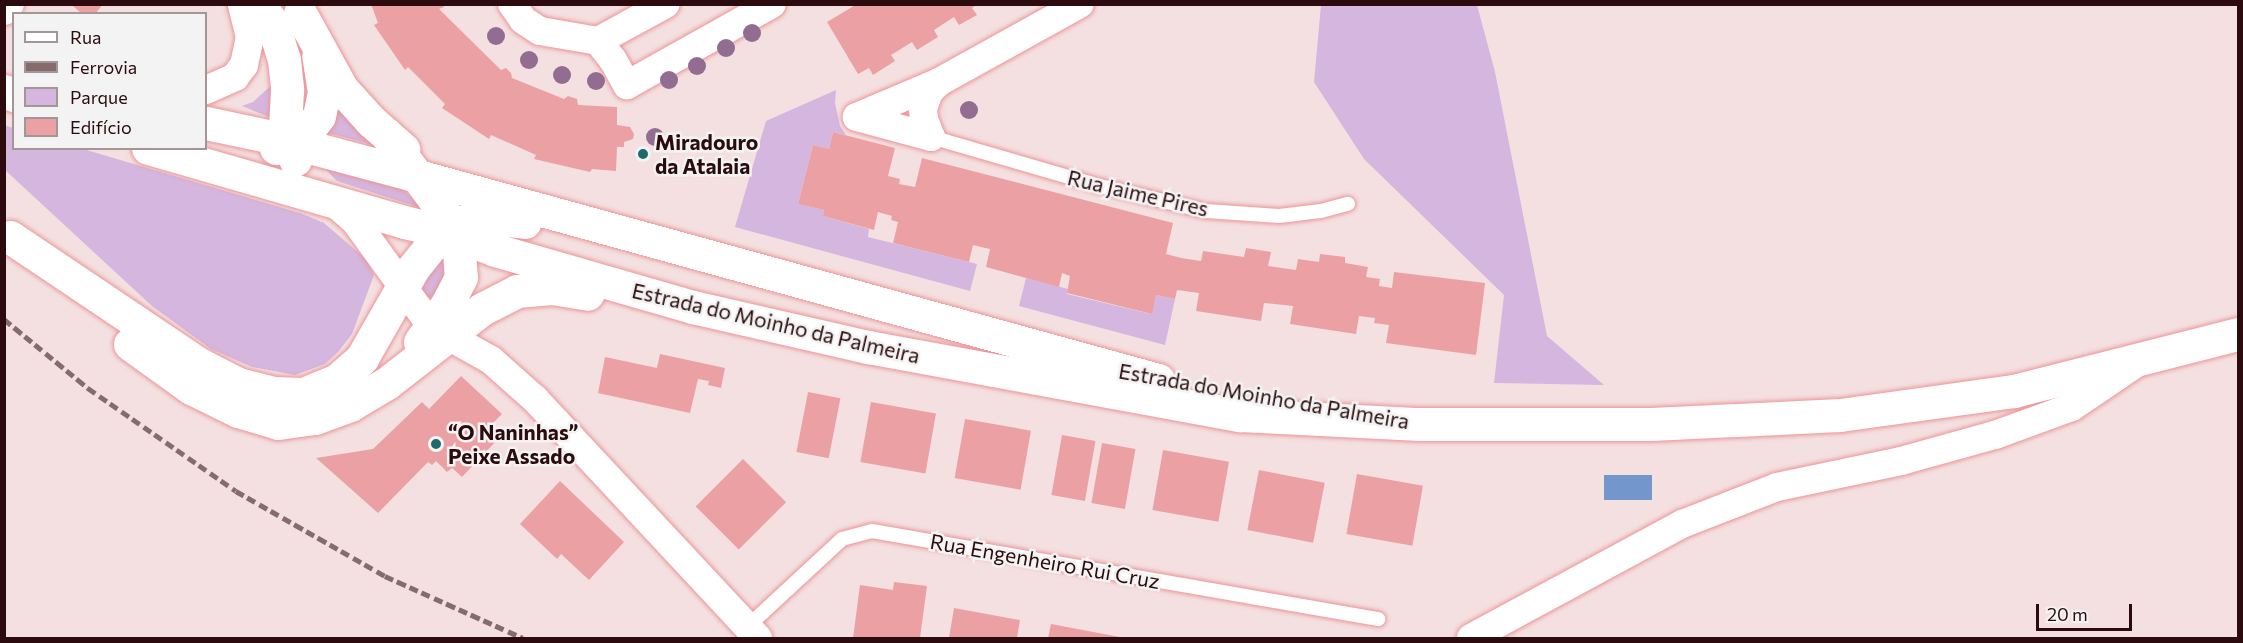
<!DOCTYPE html>
<meta charset="utf-8">
<style>
body{margin:0}
#map{position:relative;width:2243px;height:643px;overflow:hidden;background:#f4e0e0;font-family:Commissioner,sans-serif}
div>[style]{position:absolute}
[style*='--x']{left:calc(var(--x)*1px);top:calc(var(--y)*1px);width:calc(var(--w)*1px);rotate:calc(var(--a)*1deg)}
.green>*{inset:0;background:#d4b6de}
.water>*{inset:0;background:#7397cc;transform-origin:0 0}
.building>*{inset:0;background:#eba1a3;transform-origin:0 0}
.roads{filter:drop-shadow(0 0 2px #ec9497) drop-shadow(0 0 2px #ec9497)}
.lane>*{height:14px;margin:-7px;padding:0 7px;transform-origin:7px;border-radius:7px;background:#fff}
.street>*{height:28px;margin:-14px;padding:0 14px;transform-origin:14px;border-radius:14px;background:#fff}
.secondary>*{height:33px;margin:-16.5px;padding:0 16.5px;transform-origin:16.5px;border-radius:16.5px;background:#fff}
.rail>*{height:4.5px;margin-top:-2.25px;transform-origin:0;background:repeating-linear-gradient(90deg,#856b6c 0 9px,transparent 0 13.5px)}
.trees>*{width:18px;height:18px;margin:-9px;border-radius:50%;background:#926c91}
.dots>*{width:16px;height:16px;translate:-50% -50%;box-sizing:border-box;border:3px solid #f3f3f3;border-radius:50%}
span{translate:-50% -50%;white-space:nowrap;text-align:center;line-height:1.15;-webkit-text-stroke:5px #f3f3f3;paint-order:stroke}
.poi-label{font-size:21px;color:#2b0b0e;font-weight:700}
.left{translate:0 -50%;text-align:left}
.street-label{font-size:21px;color:#2b0b0e}
.frame{position:absolute;inset:0;border:6px solid #2b0b0e;pointer-events:none}
.legend{position:absolute;left:12px;top:12px;width:195px;height:138px;box-sizing:border-box;background:#f3f3f3;border:2px solid #a39697;margin:0;padding:8px 10px;list-style:none;font-size:18px;color:#2b0b0e}
.legend li{display:flex;align-items:center;gap:12px;height:30px}
.legend b{width:30px;border:2px solid #a39697}
.scale{position:absolute;left:2036px;top:604px;width:96px;height:27px;box-sizing:border-box;border:3px solid #2b0b0e;border-top:0;padding-left:8px;font-size:18px;line-height:21px;white-space:nowrap;color:#2b0b0e;-webkit-text-stroke:4px #f3f3f3;paint-order:stroke}
</style>
<div id="map">
<div class="green">
<div style="clip-path:polygon(1321px 5px,1477px 5px,1495px 72px,1547px 336px,1604px 385px,1494px 383px,1504px 295px,1364px 159px,1314px 82px)"></div>
<div style="clip-path:polygon(275px 82px,269px 117px,242px 106px,253px 102px)"></div>
<div style="clip-path:polygon(836px 90px,835px 103px,840px 126px,846px 135px,833px 132px,829px 149px,813px 145px,798px 204px,824px 210px,823px 216px,869px 229px,868px 237px,977px 264px,970px 291px,735px 227px,766px 121px)"></div>
<div style="clip-path:polygon(337px 106px,374px 145px,321px 131px)"></div>
<div style="clip-path:polygon(4px 125px,13px 128px,14px 148px,83px 149px,303px 214px,324px 223px,366px 259px,374px 275px,352px 334px,338px 352px,325px 364px,295px 375px,252px 367px,211px 349px,152px 306px,5px 170px)"></div>
<div style="clip-path:polygon(318px 162px,400px 187px,424px 209px,337px 181px)"></div>
<div style="clip-path:polygon(442px 254px,449px 270px,432px 297px,426px 297px,418px 282px)"></div>
<div style="clip-path:polygon(1026px 278px,1068px 289px,1067px 294px,1151px 314px,1156px 295px,1175px 299px,1165px 345px,1019px 306px)"></div>
</div>
<div class="water">
<div style="left:1604px;top:475px;width:48px;height:25px"></div>
</div>
<div class="building">
<div style="clip-path:polygon(71px 4px,103px 4px,95px 14px,82px 14px)"></div>
<div style="clip-path:polygon(371px 4px,443px 4px,444px 7px,439px 9px,501px 70px,506px 68px,511px 73px,512px 78px,564px 99px,568px 96px,577px 99px,578px 105px,617px 107px,617px 125px,630px 127px,634px 134px,633px 139px,624px 142px,624px 147px,617px 147px,616px 171px,592px 169px,590px 172px,534px 159px,536px 155px,491px 135px,489px 139px,442px 108px,445px 104px,408px 67px,405px 70px,374px 25px,378px 23px)"></div>
<div style="clip-path:polygon(857px 4px,978px 4px,972px 8px,977px 15px,959px 25px,954px 17px,934px 30px,938px 37px,917px 50px,912px 42px,891px 55px,895px 61px,873px 75px,869px 68px,858px 74px,827px 22px)"></div>
<div style="clip-path:polygon(833px 132px,895px 148px,888px 176px,900px 179px,899px 184px,915px 187px,922px 158px,1173px 223px,1166px 254px,1181px 258px,1201px 261px,1203px 251px,1244px 257px,1246px 248px,1271px 252px,1268px 266px,1296px 270px,1298px 259px,1319px 262px,1320px 254px,1345px 257px,1345px 263px,1368px 267px,1366px 277px,1380px 279px,1379px 286px,1392px 288px,1394px 272px,1485px 283px,1476px 355px,1386px 343px,1389px 325px,1374px 323px,1375px 318px,1359px 316px,1356px 334px,1290px 324px,1293px 306px,1264px 303px,1261px 321px,1196px 311px,1199px 293px,1177px 290px,1175px 299px,1156px 295px,1152px 314px,1067px 293px,1070px 276px,1062px 273px,1059px 287px,986px 267px,990px 249px,981px 247px,973px 245px,969px 262px,893px 243px,898px 222px,891px 220px,892px 216px,878px 212px,874px 230px,823px 216px,824px 210px,798px 204px,813px 145px,829px 149px)"></div>
<div style="clip-path:polygon(660px 354px,725px 368px,721px 388px,708px 385px,709px 381px,698px 379px,690px 413px,598px 393px,605px 357px,657px 368px)"></div>
<div style="clip-path:polygon(461px 376px,502px 414px,487px 429px,498px 439px,462px 477px,452px 468px,447px 472px,436px 461px,432px 465px,428px 462px,378px 513px,316px 458px,373px 449px,422px 402px,429px 409px)"></div>
<div style="left:808px;top:392px;width:33px;height:61px;rotate:11deg"></div>
<div style="left:871px;top:402px;width:66px;height:61px;rotate:10deg"></div>
<div style="left:965px;top:419px;width:67px;height:60px;rotate:10deg"></div>
<div style="left:1062px;top:435px;width:34px;height:61px;rotate:10deg"></div>
<div style="left:1102px;top:443px;width:34px;height:61px;rotate:10deg"></div>
<div style="left:1163px;top:450px;width:67px;height:61px;rotate:10deg"></div>
<div style="left:743px;top:459px;width:61px;height:67px;rotate:45deg"></div>
<div style="left:1259px;top:470px;width:67px;height:61px;rotate:11deg"></div>
<div style="left:1357px;top:474px;width:67px;height:61px;rotate:10deg"></div>
<div style="clip-path:polygon(560px 481px,624px 542px,589px 580px,561px 554px,557px 559px,520px 524px)"></div>
<div style="clip-path:polygon(894px 582px,927px 586px,920px 638px,853px 638px,860px 585px,893px 590px)"></div>
<div style="clip-path:polygon(954px 608px,1020px 620px,1017px 638px,949px 638px)"></div>
<div style="clip-path:polygon(1051px 624px,1120px 637px,1120px 638px,1048px 638px)"></div>
</div>
<div class="roads">
<div class="lane">
<div style="--x:931;--y:137;--w:176;--a:16.2"></div>
<div style="--x:1100;--y:186;--w:109;--a:13.3"></div>
<div style="--x:1206;--y:211;--w:73;--a:3.9"></div>
<div style="--x:1279;--y:216;--w:42;--a:-6.8"></div>
<div style="--x:1321;--y:211;--w:28;--a:-15"></div>
<div style="--x:746;--y:628;--w:131;--a:-42.8"></div>
<div style="--x:842;--y:539;--w:31;--a:-15"></div>
<div style="--x:872;--y:531;--w:514;--a:9.87"></div>
</div>
<div class="street">
<div style="--x:512;--y:4;--w:19;--a:55"></div>
<div style="--x:523;--y:20;--w:20;--a:33"></div>
<div style="--x:540;--y:31;--w:59;--a:9.8"></div>
<div style="--x:598;--y:41;--w:77;--a:-28.6"></div>
<div style="--x:4;--y:11;--w:9;--a:-49"></div>
<div style="--x:598;--y:41;--w:24;--a:52"></div>
<div style="--x:613;--y:60;--w:29;--a:61"></div>
<div style="--x:627;--y:85;--w:166;--a:-29.2"></div>
<div style="--x:206;--y:90;--w:32;--a:-24"></div>
<div style="--x:235;--y:77;--w:15;--a:-53"></div>
<div style="--x:244;--y:65;--w:29;--a:-78"></div>
<div style="--x:250;--y:37;--w:34;--a:-104"></div>
<div style="--x:931;--y:137;--w:18;--a:-112"></div>
<div style="--x:924;--y:120;--w:11;--a:-95"></div>
<div style="--x:923;--y:109;--w:18;--a:-71"></div>
<div style="--x:929;--y:92;--w:14;--a:-45"></div>
<div style="--x:939;--y:82;--w:161;--a:-29"></div>
<div style="--x:931;--y:137;--w:77;--a:-164.9"></div>
<div style="--x:857;--y:117;--w:89;--a:-23.1"></div>
<div style="--x:332;--y:201;--w:30;--a:41"></div>
<div style="--x:355;--y:221;--w:131;--a:54"></div>
<div style="--x:432;--y:327;--w:68;--a:29.2"></div>
<div style="--x:491;--y:360;--w:59;--a:41.6"></div>
<div style="--x:535;--y:399;--w:327;--a:47"></div>
<div style="--x:1471;--y:638;--w:240;--a:-28.4"></div>
<div style="--x:1682;--y:524;--w:102;--a:-21.3"></div>
<div style="--x:1777;--y:487;--w:127;--a:-11.8"></div>
<div style="--x:1901;--y:461;--w:98;--a:-15.5"></div>
<div style="--x:1995;--y:435;--w:82;--a:-20"></div>
<div style="--x:2072;--y:407;--w:78;--a:-34.1"></div>
</div>
<div class="secondary">
<div style="--x:259;--y:4;--w:24;--a:55"></div>
<div style="--x:273;--y:24;--w:37;--a:73"></div>
<div style="--x:284;--y:59;--w:31;--a:84"></div>
<div style="--x:287;--y:90;--w:34;--a:93"></div>
<div style="--x:285;--y:124;--w:37;--a:74"></div>
<div style="--x:300;--y:13;--w:87;--a:61.1"></div>
<div style="--x:342;--y:89;--w:43;--a:47.8"></div>
<div style="--x:371;--y:121;--w:43;--a:41.2"></div>
<div style="--x:4;--y:91;--w:11;--a:22"></div>
<div style="--x:206;--y:123;--w:67;--a:12"></div>
<div style="--x:272;--y:137;--w:151;--a:15"></div>
<div style="--x:418;--y:176;--w:768;--a:15.41"></div>
<div style="--x:386;--y:134;--w:99;--a:53.6"></div>
<div style="--x:445;--y:214;--w:40;--a:69"></div>
<div style="--x:459;--y:251;--w:26;--a:86"></div>
<div style="--x:461;--y:277;--w:29;--a:117"></div>
<div style="--x:448;--y:303;--w:48;--a:125.7"></div>
<div style="--x:148;--y:148;--w:266;--a:16.1"></div>
<div style="--x:404;--y:222;--w:48;--a:13.2"></div>
<div style="--x:451;--y:233;--w:47;--a:21.1"></div>
<div style="--x:495;--y:250;--w:206;--a:16.1"></div>
<div style="--x:693;--y:307;--w:180;--a:12.9"></div>
<div style="--x:868;--y:347;--w:378;--a:10.4"></div>
<div style="--x:1240;--y:415;--w:180;--a:2.9"></div>
<div style="--x:1420;--y:424;--w:231;--a:0"></div>
<div style="--x:1651;--y:424;--w:189;--a:-2.7"></div>
<div style="--x:1840;--y:415;--w:176;--a:-7.9"></div>
<div style="--x:2014;--y:391;--w:231;--a:-14.3"></div>
<div style="--x:276;--y:148;--w:34;--a:-27"></div>
<div style="--x:306;--y:133;--w:21;--a:-53"></div>
<div style="--x:319;--y:116;--w:25;--a:-78"></div>
<div style="--x:324;--y:92;--w:36;--a:-99"></div>
<div style="--x:10;--y:237;--w:228;--a:33.9"></div>
<div style="--x:199;--y:364;--w:44;--a:27.1"></div>
<div style="--x:238;--y:384;--w:37;--a:14"></div>
<div style="--x:274;--y:393;--w:29;--a:2"></div>
<div style="--x:303;--y:394;--w:35;--a:-22"></div>
<div style="--x:336;--y:381;--w:35;--a:-41"></div>
<div style="--x:362;--y:358;--w:105;--a:-60.3"></div>
<div style="--x:414;--y:267;--w:28;--a:-51"></div>
<div style="--x:432;--y:245;--w:41;--a:-36"></div>
<div style="--x:465;--y:221;--w:16;--a:-14"></div>
<div style="--x:481;--y:217;--w:44;--a:6.5"></div>
<div style="--x:130;--y:344;--w:75;--a:35.8"></div>
<div style="--x:191;--y:388;--w:52;--a:26.1"></div>
<div style="--x:238;--y:411;--w:42;--a:16.7"></div>
<div style="--x:278;--y:423;--w:37;--a:-8"></div>
<div style="--x:315;--y:418;--w:37;--a:-20"></div>
<div style="--x:350;--y:405;--w:43;--a:-30.7"></div>
<div style="--x:387;--y:383;--w:120;--a:-37.9"></div>
<div style="--x:482;--y:309;--w:39;--a:-27"></div>
<div style="--x:517;--y:291;--w:35;--a:-5"></div>
<div style="--x:552;--y:288;--w:36;--a:9"></div>
</div>
</div>
<div class="rail">
<div style="--x:4;--y:319;--w:109;--a:39.4"></div>
<div style="--x:88;--y:388;--w:180;--a:34.8"></div>
<div style="--x:236;--y:491;--w:172;--a:29.7"></div>
<div style="--x:385;--y:576;--w:151;--a:24.2"></div>
</div>
<div class="trees">
<div style="left:752px;top:33px"></div>
<div style="left:496px;top:36px"></div>
<div style="left:726px;top:48px"></div>
<div style="left:529px;top:60px"></div>
<div style="left:697px;top:66px"></div>
<div style="left:562px;top:75px"></div>
<div style="left:669px;top:80px"></div>
<div style="left:596px;top:81px"></div>
<div style="left:969px;top:110px"></div>
<div style="left:655px;top:137px"></div>
</div>
<div class="dots">
<div style="left:643px;top:154px;background:#1d6a6c"></div>
<div style="left:436px;top:444px;background:#1d6a6c"></div>
</div>
<div class="poi-label">
<span class="left" style="left:655px;top:154px">Miradouro<br>da Atalaia</span>
<span class="left" style="left:448px;top:444px">“O Naninhas”<br>Peixe Assado</span>
</div>
<div class="street-label">
<span style="left:1138px;top:193px;rotate:13deg">Rua Jaime Pires</span>
<span style="left:776px;top:323px;rotate:13deg">Estrada do Moinho da Palmeira</span>
<span style="left:1264px;top:396px;rotate:10deg">Estrada do Moinho da Palmeira</span>
<span style="left:1045px;top:561px;rotate:10deg">Rua Engenheiro Rui Cruz</span>
</div>
<div class="frame"></div>
<ul class="legend">
<li><b style="height:8px;background:#fff"></b>Rua</li>
<li><b style="height:8px;background:#856b6c"></b>Ferrovia</li>
<li><b style="height:16px;background:#d4b6de"></b>Parque</li>
<li><b style="height:16px;background:#eba1a3"></b>Edifício</li>
</ul>
<div class="scale">20 m</div>
</div>
